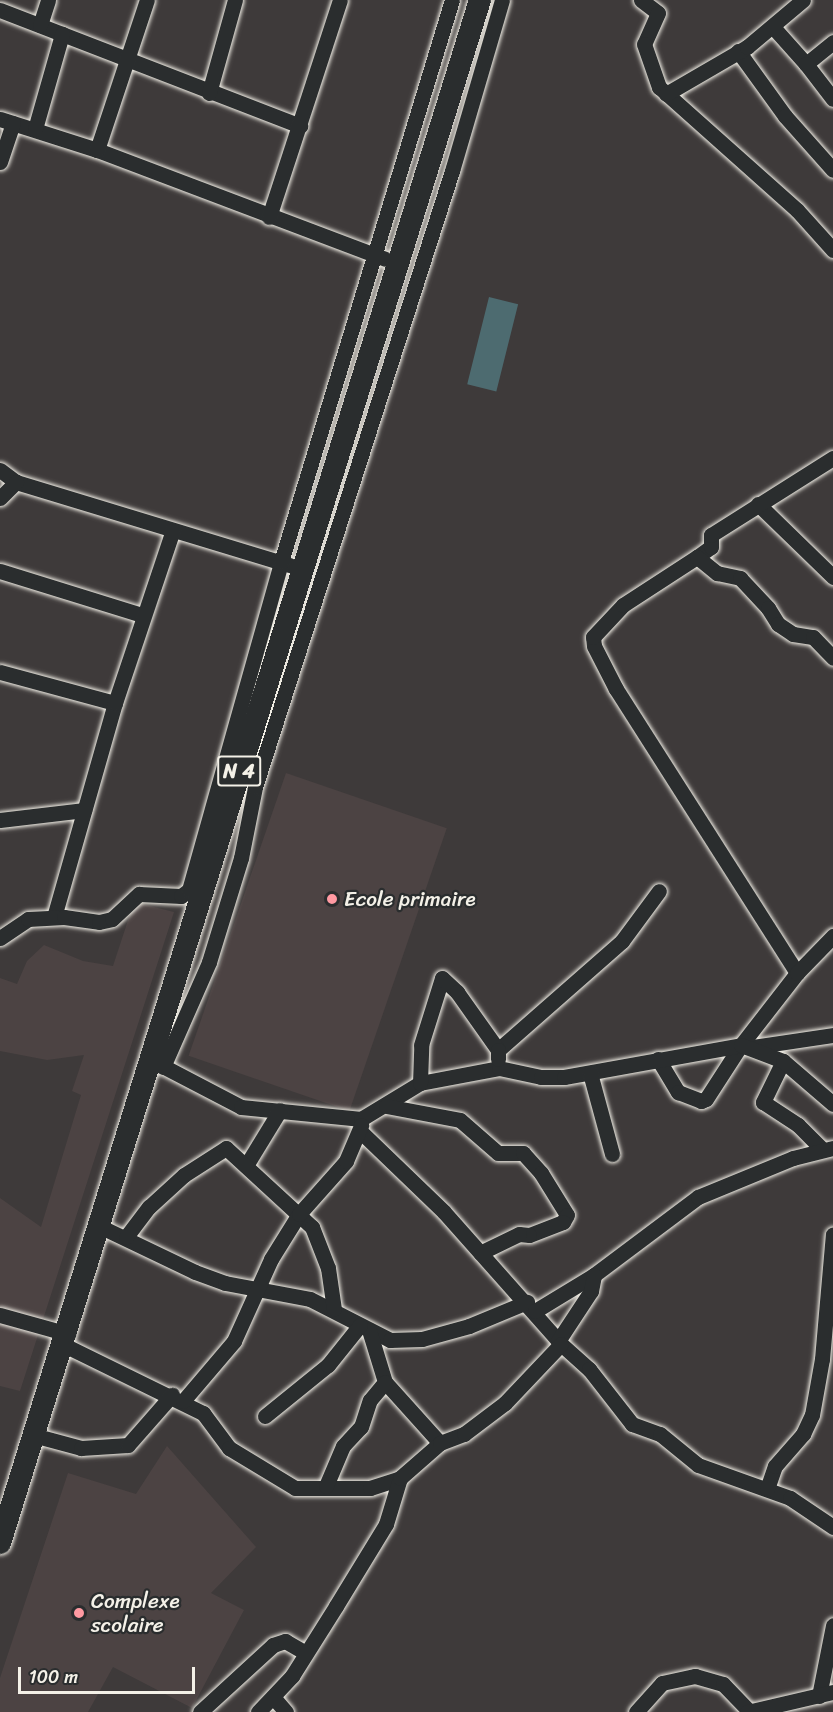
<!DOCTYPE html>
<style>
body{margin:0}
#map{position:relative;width:833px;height:1712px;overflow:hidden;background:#3e3a3a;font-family:Sriracha,sans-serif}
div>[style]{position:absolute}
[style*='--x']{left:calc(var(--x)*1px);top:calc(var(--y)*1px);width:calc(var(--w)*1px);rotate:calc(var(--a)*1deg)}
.built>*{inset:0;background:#4c4343;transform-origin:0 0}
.water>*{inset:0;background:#4d6b70;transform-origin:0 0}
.roads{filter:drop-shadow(0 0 2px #f4f1e8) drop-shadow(0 0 2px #f4f1e8)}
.minor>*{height:15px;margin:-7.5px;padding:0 7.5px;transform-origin:7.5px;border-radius:7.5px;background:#2a2d2e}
.highway>*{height:22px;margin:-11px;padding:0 11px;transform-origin:11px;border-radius:11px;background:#2a2d2e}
.dots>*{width:16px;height:16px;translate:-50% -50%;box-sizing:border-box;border:3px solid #2a2d2e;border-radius:50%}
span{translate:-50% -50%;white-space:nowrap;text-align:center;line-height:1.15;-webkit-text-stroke:4.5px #2a2d2e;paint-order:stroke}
.shield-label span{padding:2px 4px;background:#2a2d2e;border:2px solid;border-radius:4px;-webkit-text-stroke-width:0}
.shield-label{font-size:20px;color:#f4f1e8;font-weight:700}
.poi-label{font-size:21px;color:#f4f1e8}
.left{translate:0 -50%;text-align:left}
.scale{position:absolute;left:18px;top:1667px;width:177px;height:27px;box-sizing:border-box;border:3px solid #f4f1e8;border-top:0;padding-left:8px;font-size:18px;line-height:21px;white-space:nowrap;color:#f4f1e8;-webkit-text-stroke:4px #2a2d2e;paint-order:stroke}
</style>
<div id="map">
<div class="built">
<div style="left:286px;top:773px;width:170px;height:299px;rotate:19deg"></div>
<div style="clip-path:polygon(134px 902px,174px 912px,20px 1391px,0 1386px,0 1198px,41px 1227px,81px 1095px,72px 1091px,84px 1055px,47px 1060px,0 1051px,0 978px,17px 984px,27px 961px,44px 945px,83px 961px,113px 966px)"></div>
<div style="clip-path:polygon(167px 1446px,256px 1547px,211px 1593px,244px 1610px,192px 1708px,113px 1667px,88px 1712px,0 1712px,0 1678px,68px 1473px,136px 1494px)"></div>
</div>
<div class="water">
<div style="left:489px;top:297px;width:30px;height:90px;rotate:14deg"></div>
</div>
<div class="roads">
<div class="minor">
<div style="--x:641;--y:0;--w:21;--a:37"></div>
<div style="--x:658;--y:13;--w:34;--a:114"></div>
<div style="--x:644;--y:44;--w:46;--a:70.8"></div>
<div style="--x:659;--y:87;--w:185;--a:41.7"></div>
<div style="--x:797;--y:210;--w:54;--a:48"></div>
<div style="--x:0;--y:10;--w:322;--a:21.1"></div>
<div style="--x:40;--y:25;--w:26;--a:-72"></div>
<div style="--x:773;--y:27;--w:50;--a:48.3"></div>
<div style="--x:806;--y:64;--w:35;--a:-39"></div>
<div style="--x:738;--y:51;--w:80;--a:54.1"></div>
<div style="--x:785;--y:116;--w:72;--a:48.4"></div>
<div style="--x:806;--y:64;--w:44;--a:52.4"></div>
<div style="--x:209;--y:93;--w:97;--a:-74.4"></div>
<div style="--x:666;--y:94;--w:94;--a:-30.1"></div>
<div style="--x:747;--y:47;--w:73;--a:-40"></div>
<div style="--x:0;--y:119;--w:102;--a:17.7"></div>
<div style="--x:97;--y:150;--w:308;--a:20.7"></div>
<div style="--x:35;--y:129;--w:99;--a:-74.1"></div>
<div style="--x:97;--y:150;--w:158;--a:-71.6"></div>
<div style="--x:0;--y:162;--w:41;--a:-71.6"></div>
<div style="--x:269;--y:217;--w:228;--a:-71.9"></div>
<div style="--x:0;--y:470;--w:20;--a:37"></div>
<div style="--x:16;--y:482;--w:286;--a:16.9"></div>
<div style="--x:0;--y:498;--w:23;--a:-45"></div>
<div style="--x:758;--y:504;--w:105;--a:44.2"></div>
<div style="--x:697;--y:557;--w:17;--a:-36"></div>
<div style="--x:711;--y:547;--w:12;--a:-90"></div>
<div style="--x:711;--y:535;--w:144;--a:-32.3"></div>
<div style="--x:0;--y:571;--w:149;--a:17.2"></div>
<div style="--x:0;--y:672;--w:119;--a:15.1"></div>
<div style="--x:0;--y:820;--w:85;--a:-6.8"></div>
<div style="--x:54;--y:917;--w:223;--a:-74.1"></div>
<div style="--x:115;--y:703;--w:182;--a:-71.5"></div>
<div style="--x:0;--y:938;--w:34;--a:-34"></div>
<div style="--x:28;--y:919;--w:36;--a:-3"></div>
<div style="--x:64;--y:917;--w:35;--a:8"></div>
<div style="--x:99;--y:922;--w:13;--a:-13"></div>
<div style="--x:112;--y:919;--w:37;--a:-43"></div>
<div style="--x:139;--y:894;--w:42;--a:2.7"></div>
<div style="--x:181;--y:896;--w:10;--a:-37"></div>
<div style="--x:189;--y:890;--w:341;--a:-74.3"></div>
<div style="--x:281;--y:562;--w:587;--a:-73.08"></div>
<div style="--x:797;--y:973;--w:337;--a:-122.5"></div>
<div style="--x:616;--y:689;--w:48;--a:-117.1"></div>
<div style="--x:594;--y:646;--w:9;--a:-96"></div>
<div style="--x:593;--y:637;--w:44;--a:-46.8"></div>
<div style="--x:623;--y:605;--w:88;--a:-33"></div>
<div style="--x:697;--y:557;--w:26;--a:39"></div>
<div style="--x:717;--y:573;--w:24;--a:12"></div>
<div style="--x:740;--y:578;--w:41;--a:47"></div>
<div style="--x:768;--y:608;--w:19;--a:58"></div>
<div style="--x:778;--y:624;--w:18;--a:34"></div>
<div style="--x:793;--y:634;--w:20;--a:9"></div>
<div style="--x:813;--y:637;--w:29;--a:46"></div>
<div style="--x:752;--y:1047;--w:82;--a:-8.4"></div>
<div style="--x:498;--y:1050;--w:165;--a:-41.3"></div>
<div style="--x:622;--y:941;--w:62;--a:-53.5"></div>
<div style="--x:658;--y:1059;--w:39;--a:59"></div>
<div style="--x:678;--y:1092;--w:25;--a:21"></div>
<div style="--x:701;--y:1101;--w:5;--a:-22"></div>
<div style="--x:706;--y:1099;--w:64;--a:-57.1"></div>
<div style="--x:741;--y:1045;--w:91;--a:-52.1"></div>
<div style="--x:797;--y:973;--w:52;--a:-45.8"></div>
<div style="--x:783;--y:1061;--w:46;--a:116"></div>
<div style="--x:763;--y:1102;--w:42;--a:33.3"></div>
<div style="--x:798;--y:1125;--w:33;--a:45"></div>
<div style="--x:155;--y:1062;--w:97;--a:27.6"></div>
<div style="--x:241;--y:1107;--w:121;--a:5.7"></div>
<div style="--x:361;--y:1119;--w:69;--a:-31.4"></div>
<div style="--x:420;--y:1083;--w:80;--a:-10.8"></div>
<div style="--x:499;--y:1068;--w:43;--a:12.1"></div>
<div style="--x:541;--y:1077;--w:23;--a:0"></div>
<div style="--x:564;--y:1077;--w:180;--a:-10.2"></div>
<div style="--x:741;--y:1045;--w:45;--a:20.9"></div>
<div style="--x:783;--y:1061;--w:66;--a:40.7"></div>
<div style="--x:163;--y:1067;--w:115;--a:-66.3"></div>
<div style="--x:209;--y:962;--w:109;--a:-72.9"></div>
<div style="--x:241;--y:858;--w:72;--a:-78.8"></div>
<div style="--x:255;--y:787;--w:647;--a:-72.27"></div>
<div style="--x:452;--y:171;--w:178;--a:-73.7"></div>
<div style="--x:590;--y:1073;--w:84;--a:74.8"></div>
<div style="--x:420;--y:1083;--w:38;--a:-88"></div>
<div style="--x:421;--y:1045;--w:70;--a:-72.6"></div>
<div style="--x:442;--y:978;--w:21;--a:43"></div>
<div style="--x:457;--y:992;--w:71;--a:54.7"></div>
<div style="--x:498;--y:1050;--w:9;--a:90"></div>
<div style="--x:386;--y:1106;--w:75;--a:10.7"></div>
<div style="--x:460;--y:1120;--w:50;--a:41"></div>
<div style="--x:498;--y:1153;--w:25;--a:0"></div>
<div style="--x:523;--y:1153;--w:27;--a:48"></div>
<div style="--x:541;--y:1173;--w:49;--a:58.2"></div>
<div style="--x:567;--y:1215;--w:8;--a:120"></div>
<div style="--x:563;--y:1222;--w:36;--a:159"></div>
<div style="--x:529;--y:1235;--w:10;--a:-174"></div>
<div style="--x:519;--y:1234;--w:43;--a:154"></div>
<div style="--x:361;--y:1132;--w:115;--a:43.9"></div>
<div style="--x:444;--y:1212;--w:176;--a:48.4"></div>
<div style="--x:561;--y:1344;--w:38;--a:42"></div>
<div style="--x:589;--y:1369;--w:70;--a:52"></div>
<div style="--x:632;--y:1424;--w:30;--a:20"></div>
<div style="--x:660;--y:1434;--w:49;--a:39.2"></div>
<div style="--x:698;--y:1465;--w:98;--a:19.7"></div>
<div style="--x:790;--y:1498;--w:52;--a:34"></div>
<div style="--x:247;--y:1164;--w:63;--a:-58.6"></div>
<div style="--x:99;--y:1226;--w:106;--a:25.6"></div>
<div style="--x:195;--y:1272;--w:32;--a:20"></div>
<div style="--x:225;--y:1283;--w:86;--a:10.7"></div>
<div style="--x:310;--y:1299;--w:90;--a:27.1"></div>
<div style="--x:390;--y:1340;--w:32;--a:-2"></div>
<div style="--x:422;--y:1339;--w:49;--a:-15.5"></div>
<div style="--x:469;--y:1326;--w:63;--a:-22.5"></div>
<div style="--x:126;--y:1237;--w:38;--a:-53"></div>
<div style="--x:149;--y:1207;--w:47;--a:-42.4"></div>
<div style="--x:184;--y:1175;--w:50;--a:-32.7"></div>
<div style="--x:226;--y:1148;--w:117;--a:42.6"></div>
<div style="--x:312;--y:1227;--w:44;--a:68.7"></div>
<div style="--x:328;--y:1268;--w:41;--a:81.7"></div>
<div style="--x:535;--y:1311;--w:69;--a:-31.4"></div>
<div style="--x:594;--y:1275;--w:130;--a:-36.9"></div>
<div style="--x:698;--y:1197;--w:103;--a:-22.3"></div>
<div style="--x:793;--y:1158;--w:41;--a:-14"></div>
<div style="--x:0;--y:1315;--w:71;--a:15.6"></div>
<div style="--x:369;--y:1330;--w:54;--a:72.9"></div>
<div style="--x:385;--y:1382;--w:82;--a:48"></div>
<div style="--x:558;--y:1341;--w:60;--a:-56.6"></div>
<div style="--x:591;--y:1291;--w:16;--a:-79"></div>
<div style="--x:64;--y:1345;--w:155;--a:26.1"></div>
<div style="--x:203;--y:1413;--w:44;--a:53.4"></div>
<div style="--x:229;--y:1448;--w:77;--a:31.2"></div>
<div style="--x:295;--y:1488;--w:75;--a:0"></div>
<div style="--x:370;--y:1488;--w:32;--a:-18"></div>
<div style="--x:183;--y:1401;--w:79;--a:-49.6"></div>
<div style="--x:234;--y:1341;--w:90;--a:-65.7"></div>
<div style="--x:271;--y:1259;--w:53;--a:-58.1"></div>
<div style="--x:299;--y:1214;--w:71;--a:-48.4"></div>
<div style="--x:346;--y:1161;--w:39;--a:-67"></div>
<div style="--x:265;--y:1416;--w:81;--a:-39"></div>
<div style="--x:328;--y:1365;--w:51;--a:-51.3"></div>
<div style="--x:33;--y:1435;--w:50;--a:15.2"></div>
<div style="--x:81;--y:1448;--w:47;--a:-3.7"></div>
<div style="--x:128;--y:1445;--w:67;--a:-48.7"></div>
<div style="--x:326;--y:1486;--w:43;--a:-67"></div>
<div style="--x:343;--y:1446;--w:26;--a:-47"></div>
<div style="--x:361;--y:1427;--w:28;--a:-72"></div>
<div style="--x:370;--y:1400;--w:23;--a:-50"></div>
<div style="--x:767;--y:1489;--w:24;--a:-71"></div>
<div style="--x:775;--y:1466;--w:43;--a:-48.8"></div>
<div style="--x:803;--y:1434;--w:21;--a:-65"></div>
<div style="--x:812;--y:1415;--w:57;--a:-79.9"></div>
<div style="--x:822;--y:1359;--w:125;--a:-85"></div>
<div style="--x:819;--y:1696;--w:72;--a:-78.8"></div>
<div style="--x:273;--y:1697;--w:20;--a:49"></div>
<div style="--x:200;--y:1712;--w:99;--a:-42.5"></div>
<div style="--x:273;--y:1645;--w:13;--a:-18"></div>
<div style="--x:285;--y:1641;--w:24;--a:30"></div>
<div style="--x:258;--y:1712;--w:50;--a:-46.6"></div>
<div style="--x:292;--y:1676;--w:83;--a:-57.8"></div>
<div style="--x:336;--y:1606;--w:96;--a:-58.6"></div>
<div style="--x:386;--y:1524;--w:48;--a:-73.1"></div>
<div style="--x:400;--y:1478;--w:53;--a:-41.2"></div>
<div style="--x:440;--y:1443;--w:26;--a:-21"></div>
<div style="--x:464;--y:1434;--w:51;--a:-37.1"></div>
<div style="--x:505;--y:1403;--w:81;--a:-46.5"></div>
<div style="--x:636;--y:1712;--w:39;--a:-48"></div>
<div style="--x:662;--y:1683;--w:34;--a:-12"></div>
<div style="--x:695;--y:1676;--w:29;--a:16"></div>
<div style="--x:723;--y:1684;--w:37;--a:46"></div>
<div style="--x:747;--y:1712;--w:88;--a:-13.1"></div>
</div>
<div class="highway">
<div style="--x:0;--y:1543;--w:1616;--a:-72.72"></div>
</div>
</div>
<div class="dots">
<div style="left:332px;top:899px;background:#ff9aa2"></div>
<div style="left:79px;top:1613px;background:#ff9aa2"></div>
</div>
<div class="shield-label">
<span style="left:239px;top:771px">N 4</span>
</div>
<div class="poi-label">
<span class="left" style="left:344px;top:899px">Ecole primaire</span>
<span class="left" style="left:91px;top:1613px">Complexe<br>scolaire</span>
</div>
<div class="scale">100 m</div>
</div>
